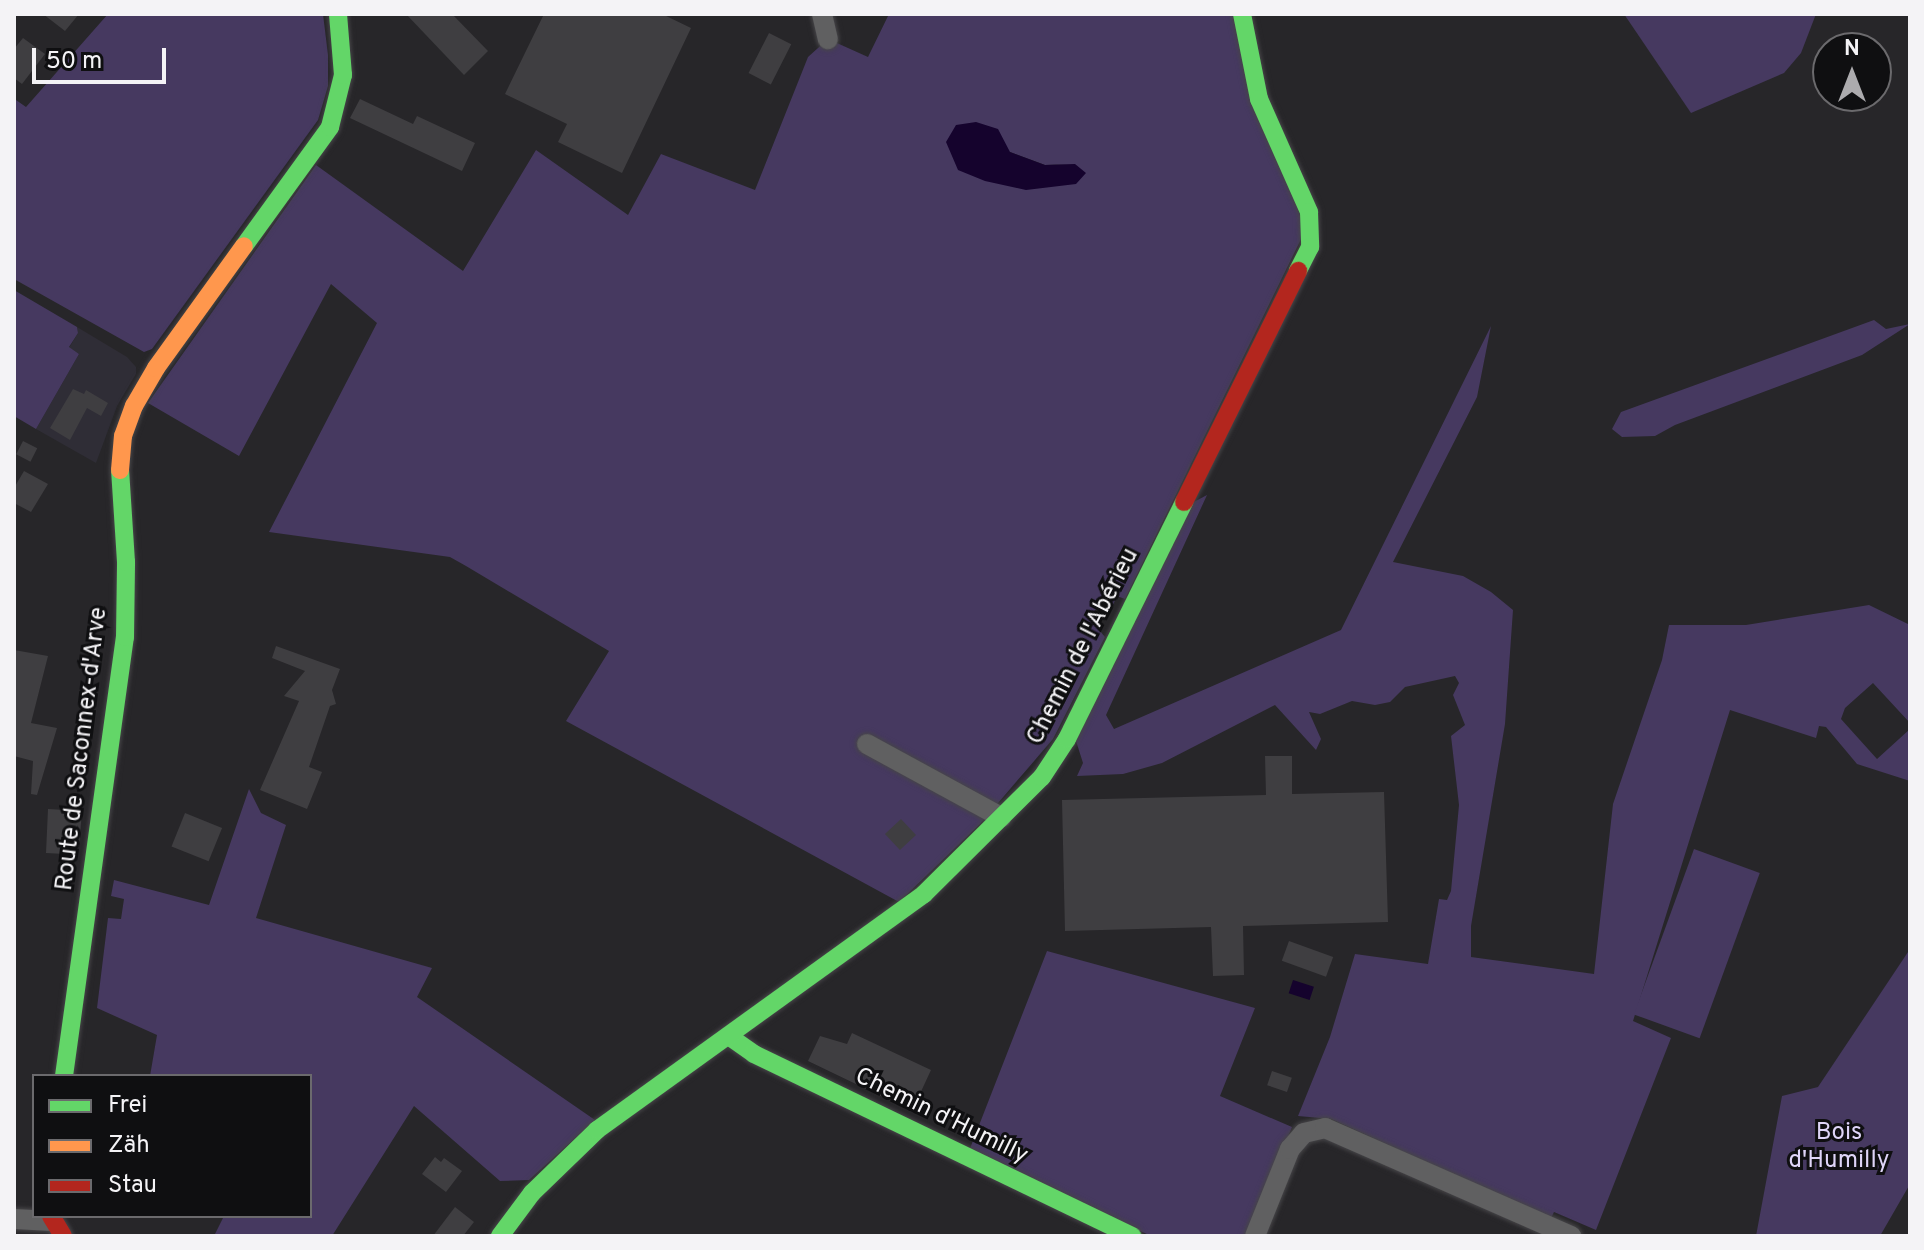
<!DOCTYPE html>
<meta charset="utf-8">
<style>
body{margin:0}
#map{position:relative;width:1924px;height:1250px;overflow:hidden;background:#272629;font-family:Overpass,sans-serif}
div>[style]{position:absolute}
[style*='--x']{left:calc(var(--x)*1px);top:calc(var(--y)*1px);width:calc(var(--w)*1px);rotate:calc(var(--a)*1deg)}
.built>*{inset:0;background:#2f2d36}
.green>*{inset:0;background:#463960;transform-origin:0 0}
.water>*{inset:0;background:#15032d;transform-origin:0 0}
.building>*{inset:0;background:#3f3e41;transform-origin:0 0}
.roads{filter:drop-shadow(0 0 2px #464548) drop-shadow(0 0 2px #464548)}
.street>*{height:20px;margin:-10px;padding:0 10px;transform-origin:10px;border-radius:10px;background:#606061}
.fast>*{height:18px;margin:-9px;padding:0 9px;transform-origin:9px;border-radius:9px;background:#63d668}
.slow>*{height:18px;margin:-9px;padding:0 9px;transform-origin:9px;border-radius:9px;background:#ff974d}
.jam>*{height:18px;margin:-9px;padding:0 9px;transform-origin:9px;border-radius:9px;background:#b3261e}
span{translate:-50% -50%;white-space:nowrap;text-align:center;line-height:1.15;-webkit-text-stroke:6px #0f0f11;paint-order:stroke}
.street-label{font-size:24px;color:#f4f3f6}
.park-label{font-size:24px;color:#dfd5f8}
.frame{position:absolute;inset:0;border:16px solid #f4f3f6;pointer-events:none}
.legend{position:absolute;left:32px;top:1074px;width:280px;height:144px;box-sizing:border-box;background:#0f0f11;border:2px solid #6b6a6d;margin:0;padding:10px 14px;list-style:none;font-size:24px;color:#f4f3f6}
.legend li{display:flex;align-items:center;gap:16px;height:40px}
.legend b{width:40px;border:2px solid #6b6a6d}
.north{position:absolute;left:1812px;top:32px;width:80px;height:80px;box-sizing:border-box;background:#0f0f11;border:2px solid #6b6a6d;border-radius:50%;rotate:0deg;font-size:22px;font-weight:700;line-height:32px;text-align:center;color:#f4f3f6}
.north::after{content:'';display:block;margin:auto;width:28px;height:36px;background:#acabae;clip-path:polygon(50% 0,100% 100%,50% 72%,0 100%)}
.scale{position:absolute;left:32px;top:48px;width:134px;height:36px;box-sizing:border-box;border:4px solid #f4f3f6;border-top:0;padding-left:10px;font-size:24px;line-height:28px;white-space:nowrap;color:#f4f3f6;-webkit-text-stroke:6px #0f0f11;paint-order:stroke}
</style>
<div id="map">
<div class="built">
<div style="clip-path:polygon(77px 327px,127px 357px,136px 367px,136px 374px,117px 406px,96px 463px,36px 429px,79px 354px,69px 348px,78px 333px)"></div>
</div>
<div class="green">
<div style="clip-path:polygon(108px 14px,323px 14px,328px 55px,328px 86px,318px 120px,152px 349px,144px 352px,14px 279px,16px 100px,26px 107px)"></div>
<div style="clip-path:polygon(evenodd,889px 14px,1235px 14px,1305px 231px,1125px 599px,1117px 596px,1113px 605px,1105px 601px,1093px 612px,1090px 619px,1105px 637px,1053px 739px,980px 824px,899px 902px,566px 721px,609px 651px,466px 566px,450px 557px,269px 532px,377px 323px,331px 284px,239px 456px,148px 403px,316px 165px,463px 271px,536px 150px,628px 215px,661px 154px,755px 190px,808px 57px,828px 39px,868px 57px,889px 14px,1010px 152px,1045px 165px,1075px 164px,958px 170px,1010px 152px)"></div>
<div style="clip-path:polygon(1624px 14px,1816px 14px,1801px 53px,1784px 73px,1691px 113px)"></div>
<div style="clip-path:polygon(14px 290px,77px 327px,78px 333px,69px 347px,79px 354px,36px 429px,14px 416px)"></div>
<div style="clip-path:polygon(1874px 320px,1886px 329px,1910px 324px,1862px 355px,1675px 425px,1655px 436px,1622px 437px,1612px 429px,1621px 412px)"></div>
<div style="clip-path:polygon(1491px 326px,1477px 397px,1393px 562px,1463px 576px,1491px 592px,1513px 610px,1505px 724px,1471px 926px,1471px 957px,1594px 974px,1613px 804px,1662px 660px,1669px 625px,1746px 625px,1869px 605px,1910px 625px,1910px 723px,1873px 683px,1845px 708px,1841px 719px,1877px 759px,1910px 729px,1910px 781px,1857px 764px,1826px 727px,1819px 726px,1816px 738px,1730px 710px,1633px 1021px,1671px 1038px,1596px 1230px,1554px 1212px,1551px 1218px,1331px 1119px,1298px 1116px,1330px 1037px,1355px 954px,1428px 964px,1439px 899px,1447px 900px,1451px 891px,1459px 805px,1451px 736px,1465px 725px,1453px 695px,1459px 683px,1455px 676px,1405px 687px,1390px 702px,1375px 705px,1352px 701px,1320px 714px,1309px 712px,1321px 739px,1316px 750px,1275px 705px,1162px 763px,1123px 774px,1077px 776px,1083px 763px,1076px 741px,1190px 504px,1207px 495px,1106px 715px,1114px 729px,1341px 630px)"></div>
<div style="clip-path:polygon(249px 789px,261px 813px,286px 825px,256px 918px,432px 968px,417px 997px,595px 1120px,529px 1180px,500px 1181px,414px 1106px,332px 1236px,214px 1236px,224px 1216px,310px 1216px,310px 1076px,150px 1076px,157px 1035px,97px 1008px,108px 918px,121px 919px,124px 899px,111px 896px,114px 880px,209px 905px)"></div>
<div style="left:1694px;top:849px;width:70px;height:176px;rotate:20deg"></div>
<div style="clip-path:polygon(1910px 949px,1910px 1184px,1880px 1236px,1756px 1236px,1782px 1096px,1818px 1087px)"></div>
<div style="clip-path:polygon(1047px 951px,1255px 1008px,1220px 1096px,1292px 1127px,1248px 1236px,1151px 1236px,969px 1151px)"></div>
</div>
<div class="water">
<div style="clip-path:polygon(976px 122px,998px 129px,1010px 152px,1045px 165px,1075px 164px,1086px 173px,1076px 184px,1026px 190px,985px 181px,958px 170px,946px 142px,956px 125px)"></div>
<div style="left:1293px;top:980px;width:22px;height:14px;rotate:18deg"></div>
</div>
<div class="building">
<div style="clip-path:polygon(43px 14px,79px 14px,65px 31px)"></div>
<div style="clip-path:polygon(406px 14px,452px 14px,488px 51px,464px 75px)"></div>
<div style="clip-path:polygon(544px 14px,662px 14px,691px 28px,622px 173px,558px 142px,567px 124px,505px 94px)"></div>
<div style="left:769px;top:33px;width:25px;height:45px;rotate:27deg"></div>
<div style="clip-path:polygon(23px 38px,45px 54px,22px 84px,14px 78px,14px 49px)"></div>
<div style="clip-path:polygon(360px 99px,413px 124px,417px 116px,475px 143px,462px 171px,350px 118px)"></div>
<div style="clip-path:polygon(73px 389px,84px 394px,86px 390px,108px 403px,101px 416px,87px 408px,70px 440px,50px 428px)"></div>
<div style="left:23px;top:441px;width:16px;height:15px;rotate:27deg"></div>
<div style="clip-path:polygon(24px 471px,48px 484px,31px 512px,14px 503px,14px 488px)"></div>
<div style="clip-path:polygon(276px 646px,340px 669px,332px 690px,336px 704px,330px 706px,309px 767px,322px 772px,307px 809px,260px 790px,299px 701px,284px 696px,305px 671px,272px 658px)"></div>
<div style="clip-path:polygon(14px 650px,48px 656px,31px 723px,57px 728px,37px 795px,31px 794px,33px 761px,14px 756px)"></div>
<div style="clip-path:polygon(1265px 756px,1292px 756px,1292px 794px,1384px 792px,1388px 922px,1243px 926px,1244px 975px,1213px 976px,1211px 927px,1065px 931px,1062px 800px,1266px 795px)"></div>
<div style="clip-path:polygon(48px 809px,82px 811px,79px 846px,65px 845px,65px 854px,46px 853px)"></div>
<div style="left:185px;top:813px;width:40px;height:36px;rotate:22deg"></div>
<div style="left:901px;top:819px;width:22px;height:22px;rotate:47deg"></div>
<div style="left:1289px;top:941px;width:47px;height:21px;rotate:20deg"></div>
<div style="clip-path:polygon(852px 1033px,931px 1070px,912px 1111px,808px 1061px,820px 1036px,847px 1044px)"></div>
<div style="left:1272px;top:1071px;width:21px;height:15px;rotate:19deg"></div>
<div style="clip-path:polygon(435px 1157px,441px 1162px,444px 1158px,462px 1171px,446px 1192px,422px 1174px)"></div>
<div style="clip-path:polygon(455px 1207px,474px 1222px,463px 1236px,433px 1236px)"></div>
</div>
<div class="roads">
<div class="street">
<div style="--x:822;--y:14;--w:26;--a:77"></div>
<div style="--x:867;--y:744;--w:153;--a:28.6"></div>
<div style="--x:14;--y:1219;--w:38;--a:3"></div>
<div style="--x:1255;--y:1236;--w:94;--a:-68.1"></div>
<div style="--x:1290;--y:1149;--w:21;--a:-49"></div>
<div style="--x:1304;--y:1133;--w:22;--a:-13"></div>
<div style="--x:1325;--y:1128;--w:269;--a:23.7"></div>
</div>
<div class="fast">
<div style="--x:1242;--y:14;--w:87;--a:78.7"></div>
<div style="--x:1259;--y:99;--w:124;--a:66.1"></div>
<div style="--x:1309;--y:212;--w:35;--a:88"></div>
<div style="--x:1310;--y:247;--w:27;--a:117"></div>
<div style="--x:244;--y:246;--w:147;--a:-54.1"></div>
<div style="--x:330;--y:127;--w:54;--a:-76"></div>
<div style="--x:343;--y:75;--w:61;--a:-94.7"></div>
<div style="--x:730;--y:1037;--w:29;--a:35"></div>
<div style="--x:754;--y:1054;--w:420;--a:25.7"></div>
<div style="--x:64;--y:1076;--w:443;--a:-82.1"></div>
<div style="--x:125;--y:637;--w:75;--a:-89.2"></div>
<div style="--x:126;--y:562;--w:92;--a:-93.7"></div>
<div style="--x:500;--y:1236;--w:54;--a:-53.3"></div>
<div style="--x:532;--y:1193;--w:91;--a:-44.1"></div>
<div style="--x:597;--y:1130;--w:403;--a:-35.8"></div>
<div style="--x:924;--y:894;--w:166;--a:-44.8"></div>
<div style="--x:1042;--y:777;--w:45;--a:-56.7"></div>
<div style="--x:1067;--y:739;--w:264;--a:-63.7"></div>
</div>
<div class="slow">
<div style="--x:120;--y:470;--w:34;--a:-85"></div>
<div style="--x:123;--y:436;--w:32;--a:-70"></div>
<div style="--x:134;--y:406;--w:44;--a:-59.9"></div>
<div style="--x:156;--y:368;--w:150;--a:-54.2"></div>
</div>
<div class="jam">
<div style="--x:1184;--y:502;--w:258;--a:-63.7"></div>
<div style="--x:51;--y:1216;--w:23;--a:59"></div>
</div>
</div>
<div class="street-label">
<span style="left:1084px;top:647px;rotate:-63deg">Chemin de l'Abérieu</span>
<span style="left:83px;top:749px;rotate:-83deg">Route de Saconnex-d'Arve</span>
<span style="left:941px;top:1117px;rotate:26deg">Chemin d'Humilly</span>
</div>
<div class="park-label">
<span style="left:1839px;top:1148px">Bois<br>d'Humilly</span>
</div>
<div class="frame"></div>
<ul class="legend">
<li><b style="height:10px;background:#63d668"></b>Frei</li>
<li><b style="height:10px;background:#ff974d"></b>Zäh</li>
<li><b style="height:10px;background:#b3261e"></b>Stau</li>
</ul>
<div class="north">N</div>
<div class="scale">50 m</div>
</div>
